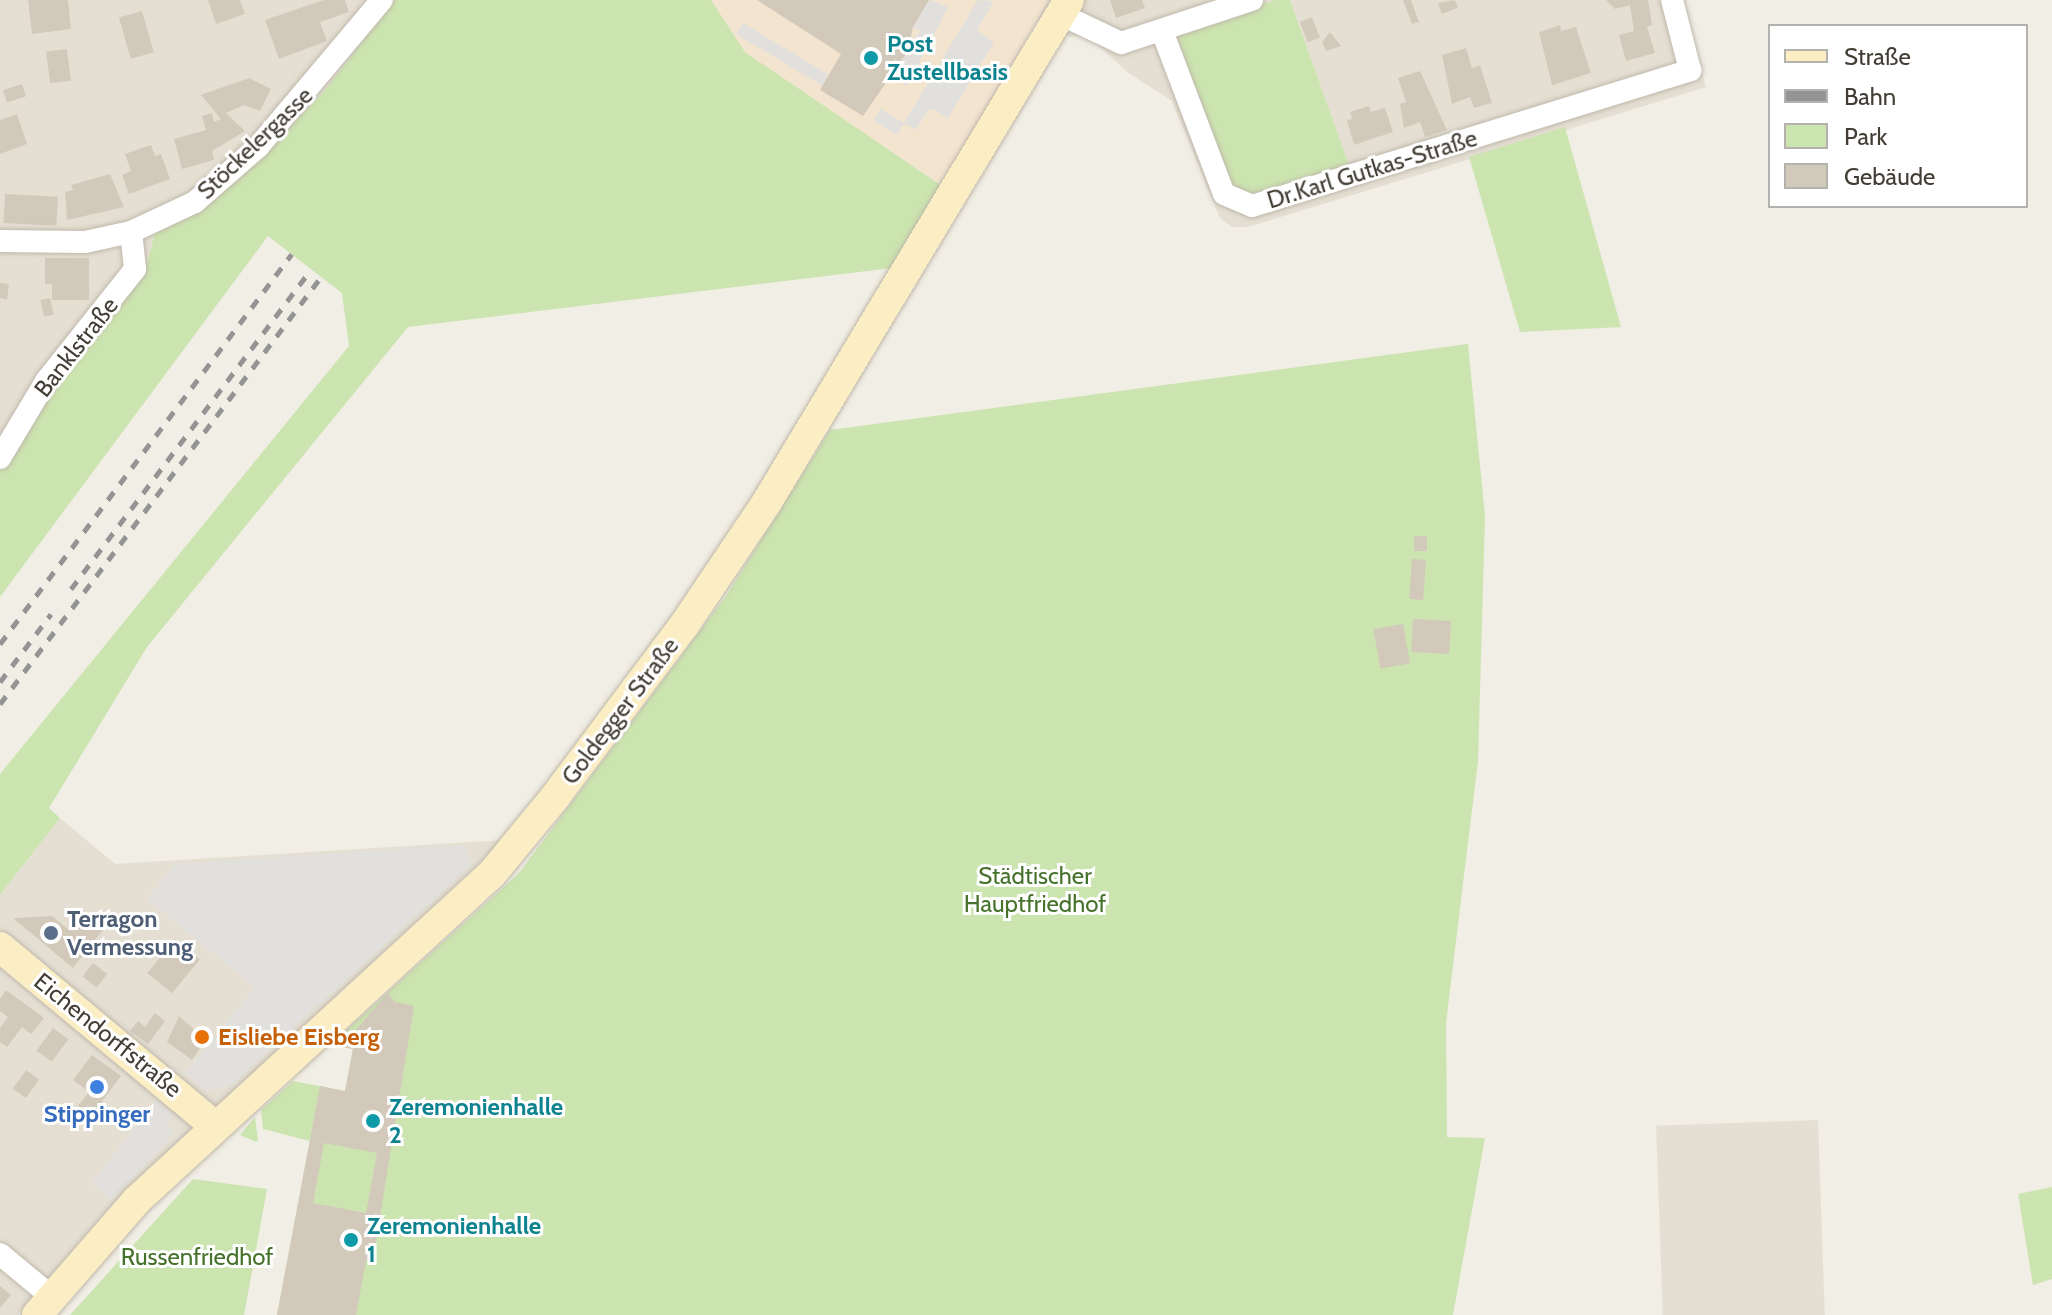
<!DOCTYPE html>
<meta charset="utf-8">
<style>
body{margin:0}
#map{position:relative;width:2052px;height:1315px;overflow:hidden;background:#f1eee5;font-family:Cabin,sans-serif}
div>[style]{position:absolute}
[style*='--x']{left:calc(var(--x)*1px);top:calc(var(--y)*1px);width:calc(var(--w)*1px);rotate:calc(var(--a)*1deg)}
.residential>*{inset:0;background:#e5dfd3;transform-origin:0 0}
.commercial>*{inset:0;background:#f3e4d0}
.green>*{inset:0;background:#cce4af}
.parking>*{inset:0;background:#e2e0dd;transform-origin:0 0}
.building>*{inset:0;background:#d2c9bb;transform-origin:0 0}
.roads{filter:drop-shadow(0 0 2px #bfb8ab) drop-shadow(0 0 2px #bfb8ab)}
.street>*{height:22px;margin:-11px;padding:0 11px;transform-origin:11px;border-radius:11px;background:#fff}
.secondary>*{height:30px;margin:-15px;padding:0 15px;transform-origin:15px;border-radius:15px;background:#fbeec5}
.rail>*{height:5px;margin-top:-2.5px;transform-origin:0;background:repeating-linear-gradient(90deg,#949494 0 10px,transparent 0 20px)}
.dots>*{width:22px;height:22px;translate:-50% -50%;box-sizing:border-box;border:4px solid #fff;border-radius:50%}
span{translate:-50% -50%;white-space:nowrap;text-align:center;line-height:1.15;-webkit-text-stroke:6px #fff;paint-order:stroke}
.culture-label{font-size:24px;color:#0d838f;font-weight:700}
.left{translate:0 -50%;text-align:left}
.street-label{font-size:24px;color:#433e35}
.park-label{font-size:24px;color:#46722c}
.service-label{font-size:24px;color:#4e5e75;font-weight:700}
.food-label{font-size:24px;color:#c56008;font-weight:700}
.shop-label{font-size:24px;color:#366cbe;font-weight:700}
.legend{position:absolute;left:1768px;top:24px;width:260px;height:184px;box-sizing:border-box;background:#fff;border:2px solid #b4b2ae;margin:0;padding:10px 14px;list-style:none;font-size:24px;color:#433e35}
.legend li{display:flex;align-items:center;gap:16px;height:40px}
.legend b{width:40px;border:2px solid #b4b2ae}
</style>
<div id="map">
<div class="residential">
<div style="clip-path:polygon(0 0,395px 0,325px 90px,265px 154px,199px 210px,155px 233px,145px 271px,0 470px)"></div>
<div style="clip-path:polygon(1049px 0,1275px 0,1181px 33px,1349px 165px,1290px 0,1681px 0,1706px 87px,1248px 227px,1232px 227px,1220px 218px,1172px 101px,1127px 72px,1095px 42px,1082px 35px,1070px 37px,1038px 19px)"></div>
<div style="clip-path:polygon(60px 818px,115px 864px,504px 840px,111px 1206px,18px 1315px,0 1315px,0 895px)"></div>
<div style="left:1818px;top:1120px;width:195px;height:162px;rotate:88deg"></div>
</div>
<div class="commercial">
<div style="clip-path:polygon(711px 0,1049px 0,942px 186px,745px 52px)"></div>
</div>
<div class="green">
<div style="clip-path:polygon(395px 0,711px 0,745px 52px,942px 186px,892px 268px,408px 327px,147px 647px,49px 808px,60px 818px,0 895px,0 774px,349px 346px,342px 293px,268px 236px,0 597px,0 470px,49px 386px,145px 271px,155px 233px,199px 210px,265px 154px,325px 90px)"></div>
<div style="clip-path:polygon(1275px 0,1290px 0,1349px 165px,1250px 196px,1233px 187px,1226px 173px,1178px 39px,1180px 33px)"></div>
<div style="clip-path:polygon(1565px 127px,1621px 327px,1520px 332px,1469px 157px)"></div>
<div style="clip-path:polygon(1468px 344px,1485px 516px,1478px 761px,1446px 1023px,1447px 1137px,1485px 1138px,1453px 1315px,277px 1315px,310px 1141px,263px 1129px,261px 1110px,293px 1081px,345px 1091px,353px 1049px,330px 1045px,519px 873px,726px 596px,830px 430px)"></div>
<div style="clip-path:polygon(255px 1117px,258px 1140px,256px 1142px,240px 1135px)"></div>
<div style="clip-path:polygon(193px 1179px,267px 1189px,244px 1315px,70px 1315px)"></div>
<div style="clip-path:polygon(2052px 1187px,2052px 1279px,2033px 1285px,2018px 1194px)"></div>
</div>
<div class="parking">
<div style="clip-path:polygon(929px 0,948px 7px,907px 86px,892px 77px,920px 31px,913px 27px)"></div>
<div style="clip-path:polygon(978px 0,994px 1px,977px 30px,994px 42px,948px 118px,930px 108px,916px 130px,904px 123px,897px 135px,874px 121px,881px 109px,904px 123px)"></div>
<div style="left:743px;top:23px;width:100px;height:13px;rotate:31deg"></div>
<div style="clip-path:polygon(463px 845px,472px 864px,229px 1087px,207px 1090px,185px 1073px,255px 987px,147px 899px,175px 864px)"></div>
<div style="clip-path:polygon(156px 1100px,173px 1116px,168px 1123px,173px 1135px,110px 1200px,92px 1183px)"></div>
</div>
<div class="building">
<div style="clip-path:polygon(28px 0,68px 0,71px 29px,32px 34px)"></div>
<div style="clip-path:polygon(208px 0,240px 0,245px 14px,216px 24px)"></div>
<div style="clip-path:polygon(324px 0,345px 0,349px 12px,320px 22px,327px 41px,279px 59px,265px 20px)"></div>
<div style="clip-path:polygon(757px 0,929px 0,913px 27px,908px 51px,863px 116px,820px 90px,841px 54px)"></div>
<div style="clip-path:polygon(1110px 0,1142px 0,1145px 8px,1116px 18px)"></div>
<div style="clip-path:polygon(1403px 0,1411px 0,1419px 22px,1412px 24px)"></div>
<div style="clip-path:polygon(1455px 0,1458px 8px,1442px 14px,1438px 3px)"></div>
<div style="clip-path:polygon(1606px 0,1648px 0,1652px 25px,1647px 27px,1655px 53px,1626px 61px,1619px 35px,1634px 31px,1630px 5px,1615px 9px)"></div>
<div style="left:142px;top:11px;width:43px;height:24px;rotate:74deg"></div>
<div style="left:1312px;top:17px;width:22px;height:13px;rotate:69deg"></div>
<div style="clip-path:polygon(1560px 25px,1561px 31px,1576px 27px,1591px 73px,1552px 85px,1539px 32px)"></div>
<div style="clip-path:polygon(1330px 32px,1341px 46px,1326px 51px,1322px 42px)"></div>
<div style="clip-path:polygon(1466px 48px,1472px 68px,1480px 65px,1492px 103px,1474px 108px,1470px 97px,1452px 104px,1442px 55px)"></div>
<div style="left:67px;top:49px;width:32px;height:21px;rotate:83deg"></div>
<div style="clip-path:polygon(1420px 71px,1447px 130px,1425px 137px,1420px 122px,1404px 128px,1400px 104px,1406px 102px,1398px 78px)"></div>
<div style="clip-path:polygon(249px 78px,271px 89px,260px 111px,244px 105px,226px 113px,245px 131px,212px 151px,214px 160px,182px 169px,174px 139px,206px 130px,202px 116px,212px 113px,214px 122px,221px 119px,201px 95px)"></div>
<div style="left:22px;top:84px;width:13px;height:20px;rotate:72deg"></div>
<div style="clip-path:polygon(1369px 106px,1371px 112px,1385px 108px,1393px 132px,1354px 145px,1347px 120px,1352px 119px,1350px 112px)"></div>
<div style="clip-path:polygon(17px 114px,27px 144px,0 154px,0 120px)"></div>
<div style="clip-path:polygon(151px 145px,155px 156px,161px 154px,170px 179px,129px 194px,122px 175px,131px 171px,125px 154px)"></div>
<div style="clip-path:polygon(110px 174px,124px 207px,67px 220px,65px 192px,73px 190px,71px 185px)"></div>
<div style="left:5px;top:194px;width:53px;height:29px;rotate:3deg"></div>
<div style="clip-path:polygon(45px 258px,89px 258px,89px 300px,52px 300px,52px 284px,45px 284px)"></div>
<div style="clip-path:polygon(0 283px,9px 284px,7px 300px,0 298px)"></div>
<div style="left:50px;top:298px;width:17px;height:10px;rotate:77deg"></div>
<div style="left:1414px;top:536px;width:13px;height:15px"></div>
<div style="left:1412px;top:559px;width:14px;height:40px;rotate:4deg"></div>
<div style="left:1413px;top:619px;width:38px;height:33px;rotate:3deg"></div>
<div style="left:1403px;top:624px;width:40px;height:30px;rotate:80deg"></div>
<div style="clip-path:polygon(116px 913px,73px 968px,13px 918px,52px 916px,70px 931px,82px 914px)"></div>
<div style="left:175px;top:939px;width:32px;height:44px;rotate:39deg"></div>
<div style="left:93px;top:963px;width:18px;height:17px;rotate:38deg"></div>
<div style="clip-path:polygon(6px 990px,44px 1018px,31px 1034px,22px 1027px,7px 1047px,0 1042px,0 1028px,8px 1017px,0 1011px,0 999px)"></div>
<div style="clip-path:polygon(evenodd,388px 993px,395px 1002px,414px 1006px,374px 1254px,366px 1261px,356px 1315px,277px 1315px,320px 1086px,345px 1091px,353px 1049px,330px 1045px,347px 1031px,354px 1032px,388px 993px,324px 1143px,377px 1153px,366px 1213px,313px 1203px,324px 1143px)"></div>
<div style="clip-path:polygon(155px 1013px,165px 1021px,148px 1044px,130px 1031px,138px 1021px,145px 1027px)"></div>
<div style="clip-path:polygon(179px 1016px,206px 1040px,192px 1060px,167px 1042px)"></div>
<div style="left:53px;top:1028px;width:19px;height:28px;rotate:36deg"></div>
<div style="clip-path:polygon(92px 1055px,121px 1076px,101px 1103px,107px 1107px,97px 1120px,78px 1106px,89px 1092px,73px 1080px)"></div>
<div style="left:26px;top:1070px;width:16px;height:23px;rotate:35deg"></div>
<div style="clip-path:polygon(0 1286px,11px 1295px,0 1308px)"></div>
</div>
<div class="roads">
<div class="street">
<div style="--x:1060;--y:14;--w:68;--a:25.4"></div>
<div style="--x:1121;--y:43;--w:138;--a:-18.2"></div>
<div style="--x:1162;--y:31;--w:174;--a:69.2"></div>
<div style="--x:1224;--y:194;--w:30;--a:23"></div>
<div style="--x:1252;--y:206;--w:459;--a:-17.2"></div>
<div style="--x:1690;--y:70;--w:72;--a:-104.4"></div>
<div style="--x:0;--y:241;--w:85;--a:0.7"></div>
<div style="--x:85;--y:242;--w:47;--a:-12.3"></div>
<div style="--x:131;--y:232;--w:71;--a:-25.1"></div>
<div style="--x:195;--y:202;--w:84;--a:-41.1"></div>
<div style="--x:258;--y:147;--w:192;--a:-49.9"></div>
<div style="--x:0;--y:458;--w:90;--a:-59.1"></div>
<div style="--x:46;--y:381;--w:143;--a:-51.5"></div>
<div style="--x:135;--y:269;--w:37;--a:-96"></div>
<div style="--x:0;--y:1254;--w:67;--a:39.6"></div>
</div>
<div class="secondary">
<div style="--x:0;--y:947;--w:278;--a:39.8"></div>
<div style="--x:37;--y:1315;--w:151;--a:-49"></div>
<div style="--x:136;--y:1201;--w:482;--a:-42.6"></div>
<div style="--x:491;--y:875;--w:101;--a:-50.6"></div>
<div style="--x:555;--y:797;--w:216;--a:-53.1"></div>
<div style="--x:685;--y:624;--w:147;--a:-56.1"></div>
<div style="--x:767;--y:502;--w:586;--a:-58.97"></div>
</div>
</div>
<div class="rail">
<div style="--x:71;--y:589;--w:400;--a:-53.1"></div>
<div style="--x:0;--y:644;--w:487;--a:-53.2"></div>
<div style="--x:0;--y:682;--w:85;--a:-53.1"></div>
<div style="--x:0;--y:704;--w:534;--a:-53.07"></div>
</div>
<div class="dots">
<div style="left:871px;top:58px;background:#0f9aa8"></div>
<div style="left:51px;top:933px;background:#5c6f8a"></div>
<div style="left:202px;top:1037px;background:#e8710a"></div>
<div style="left:97px;top:1087px;background:#3f7fe0"></div>
<div style="left:373px;top:1121px;background:#0f9aa8"></div>
<div style="left:351px;top:1240px;background:#0f9aa8"></div>
</div>
<div class="culture-label">
<span class="left" style="left:887px;top:58px">Post<br>Zustellbasis</span>
<span class="left" style="left:389px;top:1121px">Zeremonienhalle<br>2</span>
<span class="left" style="left:367px;top:1240px">Zeremonienhalle<br>1</span>
</div>
<div class="street-label">
<span style="left:255px;top:143px;rotate:-44deg">Stöckelergasse</span>
<span style="left:1372px;top:169px;rotate:-17deg">Dr.Karl Gutkas-Straße</span>
<span style="left:76px;top:347px;rotate:-52deg">Banklstraße</span>
<span style="left:620px;top:711px;rotate:-53deg">Goldegger Straße</span>
<span style="left:108px;top:1035px;rotate:39deg">Eichendorffstraße</span>
</div>
<div class="park-label">
<span style="left:1035px;top:890px">Städtischer<br>Hauptfriedhof</span>
<span style="left:197px;top:1257px">Russenfriedhof</span>
</div>
<div class="service-label">
<span class="left" style="left:67px;top:933px">Terragon<br>Vermessung</span>
</div>
<div class="food-label">
<span class="left" style="left:218px;top:1037px">Eisliebe Eisberg</span>
</div>
<div class="shop-label">
<span style="left:97px;top:1114px">Stippinger</span>
</div>
<ul class="legend">
<li><b style="height:10px;background:#fbeec5"></b>Straße</li>
<li><b style="height:10px;background:#949494"></b>Bahn</li>
<li><b style="height:22px;background:#cce4af"></b>Park</li>
<li><b style="height:22px;background:#d2c9bb"></b>Gebäude</li>
</ul>
</div>
